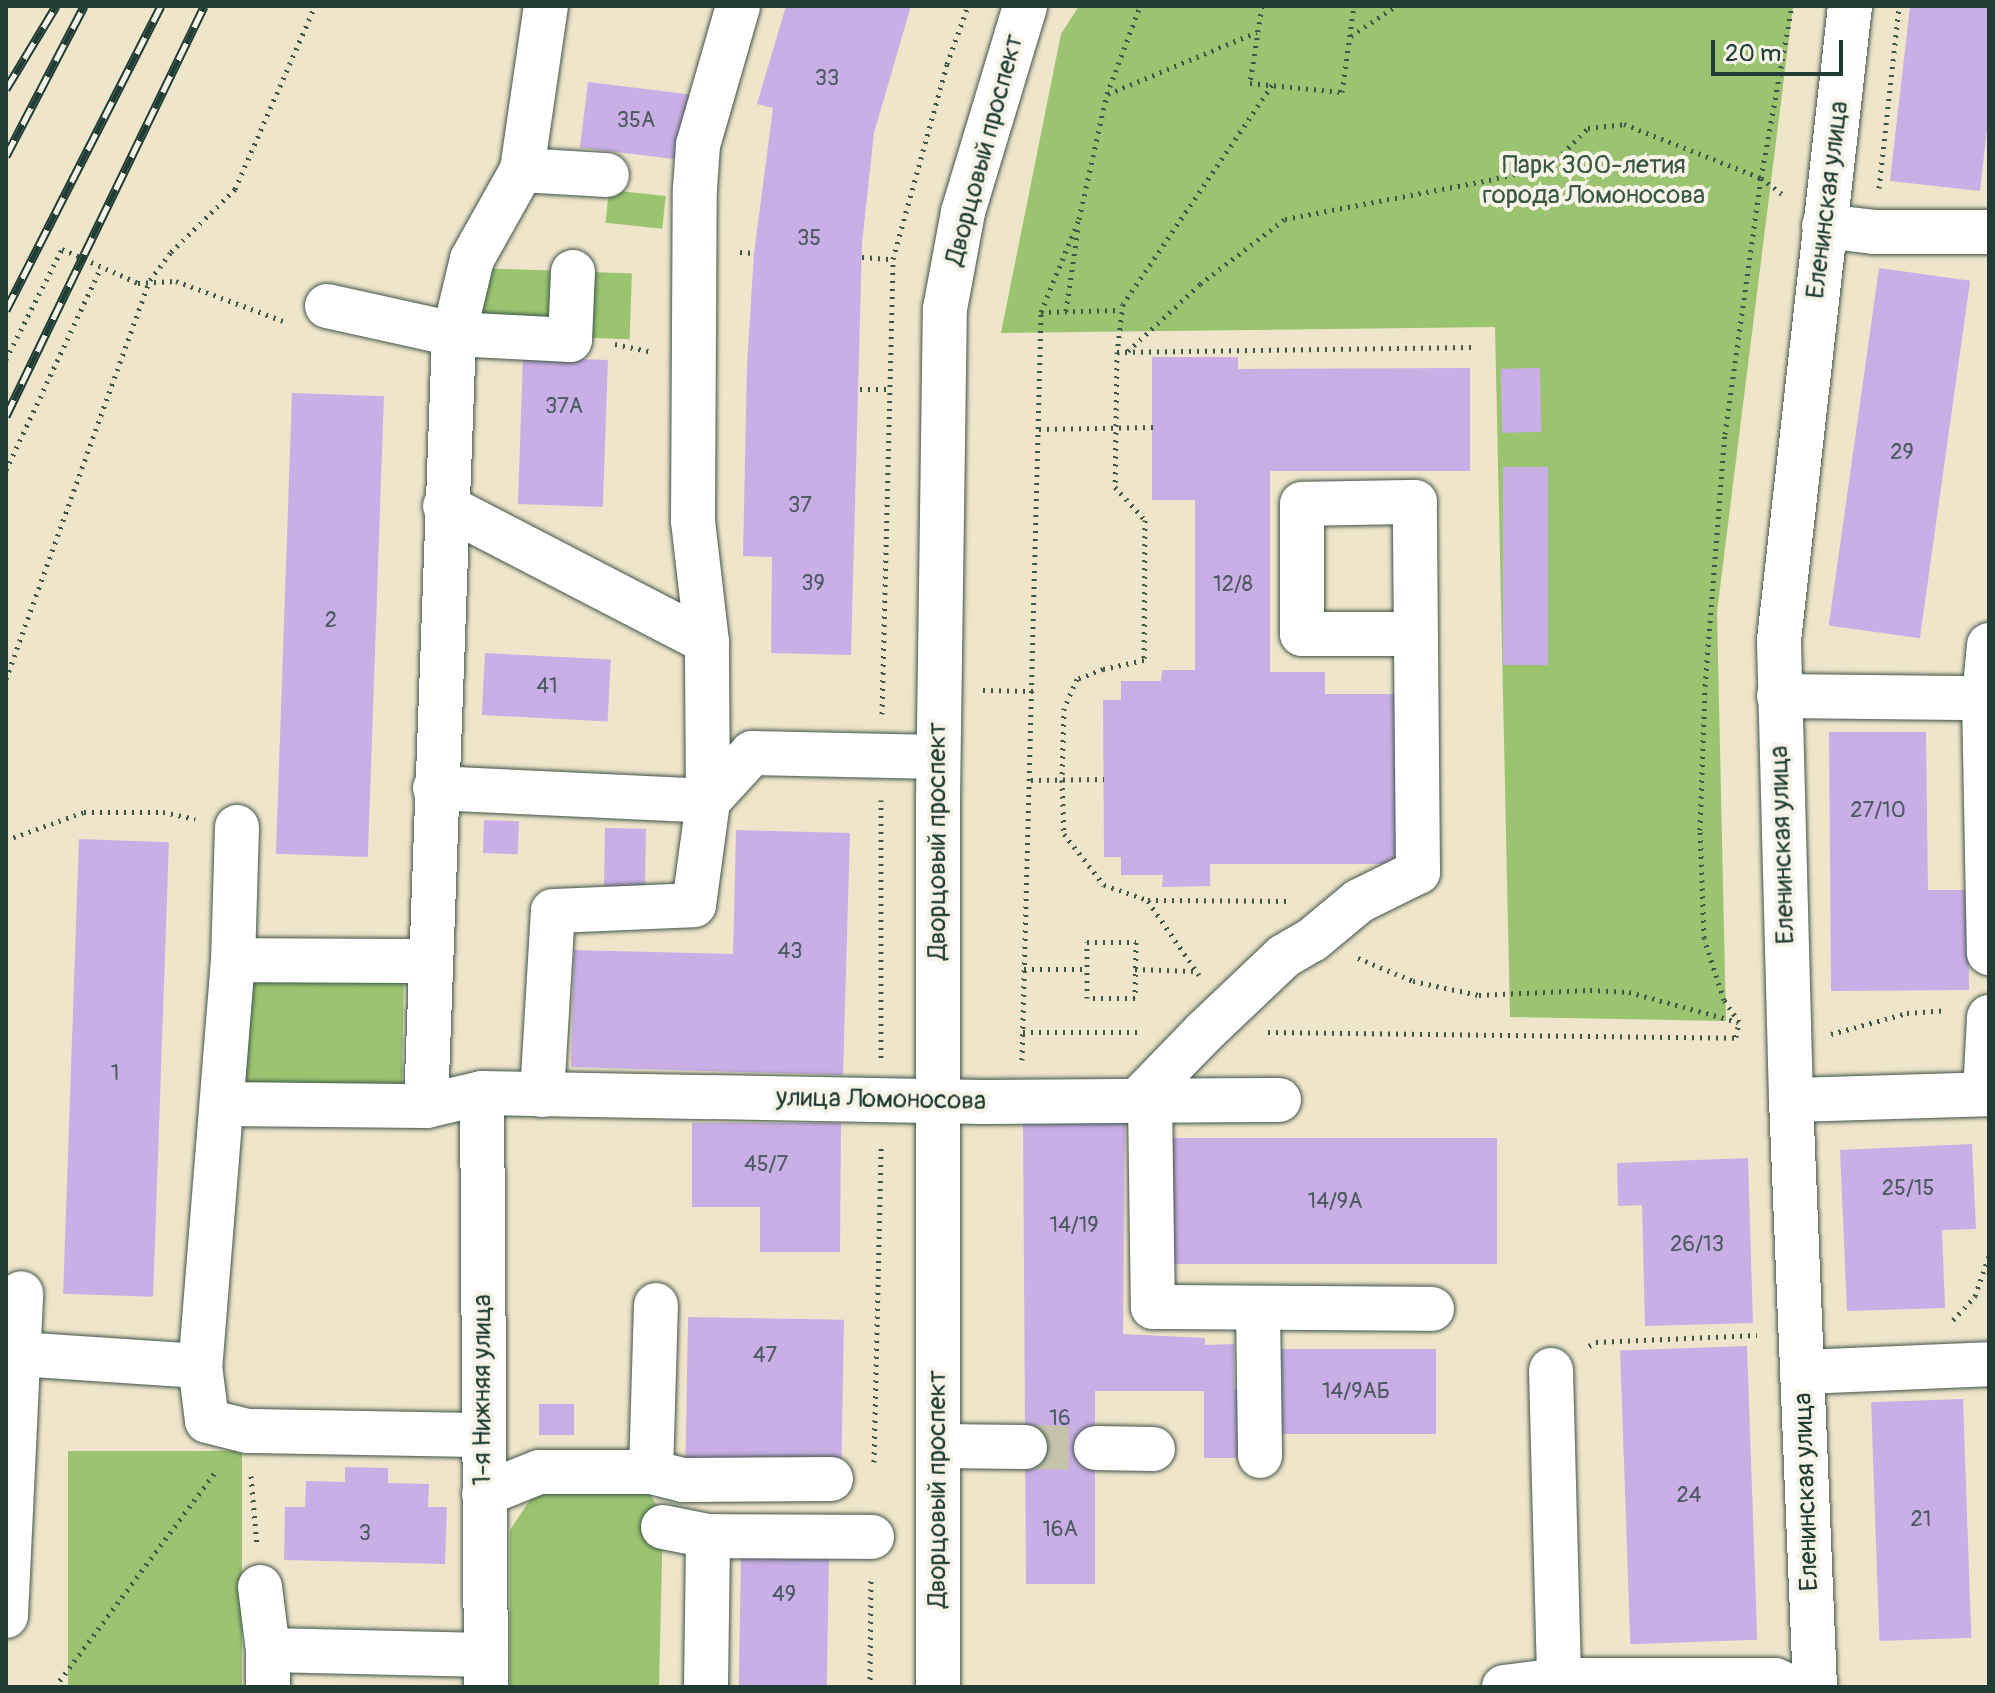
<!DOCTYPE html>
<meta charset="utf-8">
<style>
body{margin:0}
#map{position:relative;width:1995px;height:1693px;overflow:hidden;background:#efe5ca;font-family:Pangolin,sans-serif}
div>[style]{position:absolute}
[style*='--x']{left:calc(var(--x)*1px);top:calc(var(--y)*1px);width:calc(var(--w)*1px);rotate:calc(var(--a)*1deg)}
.green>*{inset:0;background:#9bc470;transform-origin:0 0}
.building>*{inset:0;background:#caafe6;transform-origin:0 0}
.minor-tunnel>*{height:44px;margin-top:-22px;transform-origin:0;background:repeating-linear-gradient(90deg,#c5c3ac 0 44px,transparent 0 66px)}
.path>*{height:5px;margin-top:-2.5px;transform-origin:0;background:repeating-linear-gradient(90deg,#3e564a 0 2px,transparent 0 8px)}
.roads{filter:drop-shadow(0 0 2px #3e564a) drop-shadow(0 0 2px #3e564a)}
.minor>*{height:44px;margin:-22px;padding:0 22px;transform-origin:22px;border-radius:22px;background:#fff}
.major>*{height:44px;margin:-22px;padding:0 22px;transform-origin:22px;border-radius:22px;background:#fff}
.rail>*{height:9px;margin-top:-4.5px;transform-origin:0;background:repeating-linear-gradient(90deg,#f7f3e8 0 18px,#1f3d34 0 36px);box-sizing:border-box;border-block:2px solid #1f3d34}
span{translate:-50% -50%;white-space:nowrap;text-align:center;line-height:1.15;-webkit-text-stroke:8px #f7f3e8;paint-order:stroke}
.number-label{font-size:22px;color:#4a5a60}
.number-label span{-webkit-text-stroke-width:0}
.street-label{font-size:26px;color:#1f3d34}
.park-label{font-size:26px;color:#385840}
.frame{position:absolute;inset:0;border:8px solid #1f3d34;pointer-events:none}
.scale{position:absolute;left:1711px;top:40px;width:132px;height:36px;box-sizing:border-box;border:4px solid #1f3d34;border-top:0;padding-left:10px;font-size:24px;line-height:28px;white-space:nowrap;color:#1f3d34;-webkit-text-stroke:6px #f7f3e8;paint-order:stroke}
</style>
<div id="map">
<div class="green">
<div style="clip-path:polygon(1079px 6px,1793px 6px,1717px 612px,1726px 1021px,1510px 1017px,1495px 327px,1001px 333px,1061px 34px)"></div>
<div style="left:609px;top:190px;width:57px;height:33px;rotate:6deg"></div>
<div style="left:477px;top:268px;width:155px;height:66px;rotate:2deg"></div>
<div style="left:244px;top:971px;width:160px;height:118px;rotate:1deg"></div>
<div style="left:68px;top:1451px;width:174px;height:236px"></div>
<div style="clip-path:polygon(538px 1488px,647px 1489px,663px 1516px,659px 1687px,510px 1687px,510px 1530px)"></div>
</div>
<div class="building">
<div style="clip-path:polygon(786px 6px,911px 6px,874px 133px,862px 243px,851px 655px,771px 653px,772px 557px,743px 556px,747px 365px,754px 253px,773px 108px,757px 104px)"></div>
<div style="clip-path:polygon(1910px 6px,1989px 6px,1989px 111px,1980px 191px,1890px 181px)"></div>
<div style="left:588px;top:82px;width:105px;height:66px;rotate:7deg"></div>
<div style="left:1879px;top:268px;width:92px;height:361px;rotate:8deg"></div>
<div style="left:523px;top:357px;width:85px;height:147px;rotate:2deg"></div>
<div style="clip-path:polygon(1152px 357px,1238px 357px,1238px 369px,1470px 368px,1470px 471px,1270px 471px,1270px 672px,1325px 672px,1325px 694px,1403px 694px,1404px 864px,1210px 864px,1210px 886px,1162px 887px,1163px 875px,1121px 875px,1121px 857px,1104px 857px,1103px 700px,1121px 700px,1121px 681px,1161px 681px,1162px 670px,1195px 670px,1195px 500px,1152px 500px)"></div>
<div style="left:1540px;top:368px;width:64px;height:39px;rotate:89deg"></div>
<div style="left:292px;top:393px;width:92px;height:461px;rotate:2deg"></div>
<div style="left:1503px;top:467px;width:45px;height:198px"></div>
<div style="left:485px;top:653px;width:126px;height:62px;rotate:3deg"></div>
<div style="clip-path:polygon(1829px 732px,1926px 732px,1928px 890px,1968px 890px,1969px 990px,1831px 991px)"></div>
<div style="left:484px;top:820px;width:35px;height:33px;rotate:2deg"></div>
<div style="left:605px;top:828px;width:41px;height:59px;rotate:1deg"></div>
<div style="clip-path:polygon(736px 830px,850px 833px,843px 1075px,571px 1067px,574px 950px,733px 954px)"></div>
<div style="left:79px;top:839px;width:90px;height:455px;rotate:2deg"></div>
<div style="clip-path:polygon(1023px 1119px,1125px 1119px,1123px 1334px,1205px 1338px,1205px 1345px,1234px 1344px,1234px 1389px,1246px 1389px,1245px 1458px,1204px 1458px,1204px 1391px,1095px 1391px,1095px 1584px,1026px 1584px)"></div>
<div style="clip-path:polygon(692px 1123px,841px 1123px,840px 1252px,760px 1252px,760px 1207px,692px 1207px)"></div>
<div style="left:1173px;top:1138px;width:324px;height:126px"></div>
<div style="clip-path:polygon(1972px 1144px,1976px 1229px,1942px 1230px,1945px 1308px,1847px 1311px,1840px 1150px)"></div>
<div style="clip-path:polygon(1748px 1158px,1753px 1323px,1645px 1326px,1642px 1205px,1618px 1206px,1617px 1163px)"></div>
<div style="left:688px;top:1317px;width:156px;height:141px;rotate:1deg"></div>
<div style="left:1747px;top:1346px;width:294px;height:127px;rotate:88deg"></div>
<div style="left:1276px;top:1349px;width:160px;height:85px"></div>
<div style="left:1963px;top:1399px;width:239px;height:92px;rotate:88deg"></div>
<div style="left:539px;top:1404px;width:35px;height:31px"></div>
<div style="clip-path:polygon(345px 1467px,388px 1468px,388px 1483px,429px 1484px,428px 1507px,447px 1507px,445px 1564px,284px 1560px,285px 1507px,305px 1507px,306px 1481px,345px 1482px)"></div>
<div style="left:741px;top:1557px;width:88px;height:130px;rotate:1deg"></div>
</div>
<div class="minor-tunnel">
<div style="--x:1025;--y:1447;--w:71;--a:0.8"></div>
</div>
<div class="path">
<div style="--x:1262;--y:6;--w:78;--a:98.9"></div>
<div style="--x:1250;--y:83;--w:92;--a:5.6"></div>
<div style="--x:1342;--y:92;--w:87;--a:-82.1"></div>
<div style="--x:1351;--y:36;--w:54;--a:-33.7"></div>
<div style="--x:1272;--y:85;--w:265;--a:124.2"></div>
<div style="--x:1123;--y:304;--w:48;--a:97.1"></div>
<div style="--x:1117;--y:352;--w:135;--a:90.8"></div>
<div style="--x:1115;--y:487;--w:45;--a:47.7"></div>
<div style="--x:1145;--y:520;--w:140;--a:90.4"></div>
<div style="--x:1144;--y:660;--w:42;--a:167.6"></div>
<div style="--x:1103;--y:669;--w:28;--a:159"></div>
<div style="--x:1077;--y:679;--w:32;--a:114"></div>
<div style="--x:1064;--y:708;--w:72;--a:91.6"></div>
<div style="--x:1062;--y:780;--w:54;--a:87.9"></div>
<div style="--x:1064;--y:834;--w:65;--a:51.9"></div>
<div style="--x:1104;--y:885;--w:46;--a:18.8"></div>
<div style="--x:1148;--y:900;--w:142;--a:0.4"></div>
<div style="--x:1108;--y:94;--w:161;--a:-22.6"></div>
<div style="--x:1879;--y:188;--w:183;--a:-83.7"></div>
<div style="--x:740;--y:252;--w:14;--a:4"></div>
<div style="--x:862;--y:257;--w:31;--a:4"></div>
<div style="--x:1066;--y:311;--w:83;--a:-81.7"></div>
<div style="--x:1041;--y:312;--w:80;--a:-1.4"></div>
<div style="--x:615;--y:344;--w:38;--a:12"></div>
<div style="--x:1128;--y:351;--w:98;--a:-42.9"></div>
<div style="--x:1200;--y:284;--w:107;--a:-37.4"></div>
<div style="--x:1285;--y:219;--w:208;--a:-10.8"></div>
<div style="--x:1489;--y:180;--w:64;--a:-13.6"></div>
<div style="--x:1551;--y:165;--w:52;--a:-45"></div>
<div style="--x:1588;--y:128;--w:36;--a:-6"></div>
<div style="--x:1624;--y:124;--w:147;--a:21.5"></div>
<div style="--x:1761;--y:178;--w:31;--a:37"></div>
<div style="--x:1117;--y:352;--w:358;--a:-0.8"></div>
<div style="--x:6;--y:359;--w:123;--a:-63"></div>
<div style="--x:62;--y:249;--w:83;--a:24.1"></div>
<div style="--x:138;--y:283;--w:38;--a:-3"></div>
<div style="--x:176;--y:281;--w:117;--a:20.4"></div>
<div style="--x:860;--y:389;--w:29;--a:0"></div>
<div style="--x:1039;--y:429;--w:114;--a:-1"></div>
<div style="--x:6;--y:470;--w:224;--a:-64.9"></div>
<div style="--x:6;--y:679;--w:424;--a:-70.2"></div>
<div style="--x:150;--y:280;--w:35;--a:-53"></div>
<div style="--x:171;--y:252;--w:90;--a:-44.5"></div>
<div style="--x:235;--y:189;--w:200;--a:-66.4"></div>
<div style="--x:983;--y:690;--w:51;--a:1.1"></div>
<div style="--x:882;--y:714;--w:455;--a:-88.6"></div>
<div style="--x:893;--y:259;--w:202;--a:-74.5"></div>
<div style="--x:947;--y:64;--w:62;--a:-70.1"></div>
<div style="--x:1031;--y:780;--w:73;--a:-0.8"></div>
<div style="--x:881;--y:800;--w:258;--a:90"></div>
<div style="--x:6;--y:840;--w:83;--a:-19.7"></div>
<div style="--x:84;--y:812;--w:79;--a:0"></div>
<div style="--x:163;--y:812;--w:33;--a:12"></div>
<div style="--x:1148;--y:901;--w:90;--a:55.4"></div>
<div style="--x:1087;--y:942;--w:49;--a:0"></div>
<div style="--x:1136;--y:942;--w:56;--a:91"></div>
<div style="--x:1135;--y:998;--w:48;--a:180"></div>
<div style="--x:1087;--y:998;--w:56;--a:-90"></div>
<div style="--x:1358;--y:958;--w:60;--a:22.7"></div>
<div style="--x:1413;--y:981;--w:67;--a:12"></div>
<div style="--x:1479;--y:995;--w:111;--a:-2.6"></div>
<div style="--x:1590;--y:990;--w:39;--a:3"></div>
<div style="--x:1629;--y:992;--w:113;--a:15.4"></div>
<div style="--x:1024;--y:969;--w:63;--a:0"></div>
<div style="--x:1135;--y:969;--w:58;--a:2"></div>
<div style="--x:1023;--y:1032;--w:119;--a:0"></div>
<div style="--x:1268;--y:1032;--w:470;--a:0.7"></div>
<div style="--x:1831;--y:1034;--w:79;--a:-15.4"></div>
<div style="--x:1907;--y:1013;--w:39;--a:-4"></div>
<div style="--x:1736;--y:1037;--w:15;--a:-79"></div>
<div style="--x:1739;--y:1022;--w:27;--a:-124"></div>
<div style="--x:1724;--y:1000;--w:65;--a:-107.9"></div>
<div style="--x:1704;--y:938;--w:108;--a:-92.1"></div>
<div style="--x:1700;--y:830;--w:144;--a:-88"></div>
<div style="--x:1705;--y:686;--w:253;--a:-85.5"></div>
<div style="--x:1725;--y:434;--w:259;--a:-82"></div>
<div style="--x:1761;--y:178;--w:175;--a:-79.8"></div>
<div style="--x:1022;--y:1060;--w:748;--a:-88.54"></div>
<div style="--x:1041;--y:312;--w:100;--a:-67.8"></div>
<div style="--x:1079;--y:219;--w:128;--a:-77.4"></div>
<div style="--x:1107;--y:94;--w:94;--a:-69.4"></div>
<div style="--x:1953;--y:1320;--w:33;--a:-47"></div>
<div style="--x:1975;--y:1296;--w:42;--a:-70.7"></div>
<div style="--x:1589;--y:1346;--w:8;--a:-30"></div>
<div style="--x:1596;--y:1342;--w:161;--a:-2.5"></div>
<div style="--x:874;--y:1462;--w:318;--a:-88.7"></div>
<div style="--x:251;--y:1476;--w:70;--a:85.1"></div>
<div style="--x:55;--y:1687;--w:271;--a:-53.3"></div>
<div style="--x:870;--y:1687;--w:107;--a:-89.5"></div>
</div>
<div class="roads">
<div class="minor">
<div style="--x:522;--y:170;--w:85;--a:3.4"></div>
<div style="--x:1824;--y:226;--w:50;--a:6.8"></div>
<div style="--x:1874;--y:232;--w:115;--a:0"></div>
<div style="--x:327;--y:306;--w:130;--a:12.4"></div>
<div style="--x:454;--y:334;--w:116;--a:3"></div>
<div style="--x:570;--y:340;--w:68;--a:-87.5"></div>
<div style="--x:445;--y:506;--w:295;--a:27.4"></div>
<div style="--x:1989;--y:645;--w:53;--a:95.4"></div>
<div style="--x:1984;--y:698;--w:255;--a:88.9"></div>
<div style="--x:1779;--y:696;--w:205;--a:0.6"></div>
<div style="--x:435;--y:788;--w:273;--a:2.7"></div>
<div style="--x:708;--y:801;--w:65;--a:-47.5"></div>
<div style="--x:752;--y:753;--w:186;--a:1.2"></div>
<div style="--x:237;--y:827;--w:133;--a:91.7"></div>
<div style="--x:233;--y:960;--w:407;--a:94.6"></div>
<div style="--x:200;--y:1366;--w:55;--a:82.7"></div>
<div style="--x:207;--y:1421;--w:41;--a:14"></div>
<div style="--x:247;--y:1431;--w:235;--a:1"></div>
<div style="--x:233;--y:960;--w:198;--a:0.3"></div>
<div style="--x:482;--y:1093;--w:594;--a:89.61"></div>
<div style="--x:1985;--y:1094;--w:77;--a:-87"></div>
<div style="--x:542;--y:1095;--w:184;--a:-86.6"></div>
<div style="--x:553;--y:911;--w:141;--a:-2.4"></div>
<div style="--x:694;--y:905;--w:105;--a:-82.3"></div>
<div style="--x:708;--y:801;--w:159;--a:-90.4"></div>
<div style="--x:707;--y:642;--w:122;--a:-96.6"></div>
<div style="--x:693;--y:521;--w:332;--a:-89.7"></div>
<div style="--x:695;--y:189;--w:44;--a:-86.1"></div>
<div style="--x:698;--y:145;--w:145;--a:-73.9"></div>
<div style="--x:1791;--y:1100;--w:198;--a:-1.7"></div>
<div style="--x:1137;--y:1101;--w:96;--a:-45.8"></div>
<div style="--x:1204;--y:1032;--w:110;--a:-43.5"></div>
<div style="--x:1284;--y:956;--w:32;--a:-30"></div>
<div style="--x:1312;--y:940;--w:61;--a:-39.7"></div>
<div style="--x:1359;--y:901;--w:66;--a:-26.2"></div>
<div style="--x:1418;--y:872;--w:370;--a:-90.5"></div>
<div style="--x:1415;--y:502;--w:113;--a:179"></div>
<div style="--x:1302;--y:504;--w:130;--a:90"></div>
<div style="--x:1302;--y:634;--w:113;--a:0"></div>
<div style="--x:1150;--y:1101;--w:206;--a:89.2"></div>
<div style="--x:1153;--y:1307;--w:279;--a:0.4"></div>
<div style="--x:223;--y:1104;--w:203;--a:0.6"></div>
<div style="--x:426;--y:1106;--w:57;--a:-13.1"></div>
<div style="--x:482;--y:1093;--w:501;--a:1.03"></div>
<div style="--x:983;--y:1102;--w:296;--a:-0.4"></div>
<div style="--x:426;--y:1106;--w:773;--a:-87.92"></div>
<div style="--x:454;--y:334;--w:77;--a:-76.5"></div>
<div style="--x:472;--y:259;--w:102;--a:-60.7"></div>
<div style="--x:522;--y:170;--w:166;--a:-81.7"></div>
<div style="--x:1258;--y:1308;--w:148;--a:89.2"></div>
<div style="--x:18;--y:1354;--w:182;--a:3.8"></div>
<div style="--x:1551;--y:1370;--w:310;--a:88.5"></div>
<div style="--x:1559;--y:1680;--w:216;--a:0"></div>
<div style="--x:1775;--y:1680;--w:17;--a:24"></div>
<div style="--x:1802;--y:1372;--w:187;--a:-2.4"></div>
<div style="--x:938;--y:1446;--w:87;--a:0.7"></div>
<div style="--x:1096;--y:1448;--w:57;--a:1"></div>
<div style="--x:651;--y:1472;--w:167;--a:-88.3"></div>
<div style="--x:484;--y:1494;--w:59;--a:-21.8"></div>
<div style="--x:539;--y:1472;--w:112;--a:0"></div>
<div style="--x:651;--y:1472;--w:33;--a:14"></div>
<div style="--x:683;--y:1480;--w:148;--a:-0.4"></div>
<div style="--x:663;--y:1527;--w:46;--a:11.3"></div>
<div style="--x:260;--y:1587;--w:64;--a:82.8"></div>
<div style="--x:268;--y:1650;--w:37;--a:90"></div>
<div style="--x:6;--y:1616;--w:323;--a:-87.3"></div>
<div style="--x:268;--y:1650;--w:218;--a:1.3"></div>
<div style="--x:706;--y:1687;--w:151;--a:-89.2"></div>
<div style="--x:708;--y:1536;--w:164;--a:0.3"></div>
<div style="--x:1504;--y:1687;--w:55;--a:-7.3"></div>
<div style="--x:1815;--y:1687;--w:587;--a:-92.34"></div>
<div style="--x:1791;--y:1100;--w:460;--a:-91.5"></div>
<div style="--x:1779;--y:640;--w:638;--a:-83.61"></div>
</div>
<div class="major">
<div style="--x:938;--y:1687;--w:887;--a:-90"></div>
<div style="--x:938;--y:800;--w:491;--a:-89.2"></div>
<div style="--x:945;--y:309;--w:99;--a:-79.5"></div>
<div style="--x:963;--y:212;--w:215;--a:-73.2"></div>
</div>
</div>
<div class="rail">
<div style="--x:6;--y:89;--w:97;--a:-58.9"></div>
<div style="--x:6;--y:156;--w:169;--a:-62.5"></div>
<div style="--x:6;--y:310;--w:341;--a:-63"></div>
<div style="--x:6;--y:416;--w:455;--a:-64.2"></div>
</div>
<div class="number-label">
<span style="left:827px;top:79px">33</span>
<span style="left:636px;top:121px">35А</span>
<span style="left:809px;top:239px">35</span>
<span style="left:564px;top:407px">37А</span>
<span style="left:1902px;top:453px">29</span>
<span style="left:800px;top:506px">37</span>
<span style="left:813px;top:584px">39</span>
<span style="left:1233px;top:585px">12/8</span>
<span style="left:331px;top:621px">2</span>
<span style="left:547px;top:687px">41</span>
<span style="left:1878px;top:811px">27/10</span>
<span style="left:790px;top:952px">43</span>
<span style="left:115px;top:1074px">1</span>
<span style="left:766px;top:1165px">45/7</span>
<span style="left:1908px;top:1189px">25/15</span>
<span style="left:1335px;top:1202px">14/9А</span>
<span style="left:1074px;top:1226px">14/19</span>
<span style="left:1697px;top:1245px">26/13</span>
<span style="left:765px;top:1356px">47</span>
<span style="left:1356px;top:1392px">14/9АБ</span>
<span style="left:1060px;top:1419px">16</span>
<span style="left:1689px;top:1496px">24</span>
<span style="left:1921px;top:1520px">21</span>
<span style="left:1060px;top:1530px">16А</span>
<span style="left:365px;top:1534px">3</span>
<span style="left:784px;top:1595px">49</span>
</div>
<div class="street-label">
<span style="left:985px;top:150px;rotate:-75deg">Дворцовый проспект</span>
<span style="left:1828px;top:200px;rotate:-83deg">Еленинская улица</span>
<span style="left:938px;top:841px;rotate:-90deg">Дворцовый проспект</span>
<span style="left:1783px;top:845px;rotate:-92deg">Еленинская улица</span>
<span style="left:881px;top:1100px;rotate:1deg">улица Ломоносова</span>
<span style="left:483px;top:1390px;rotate:-90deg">1-я Нижняя улица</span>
<span style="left:938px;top:1489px;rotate:-90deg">Дворцовый проспект</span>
<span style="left:1807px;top:1492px;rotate:-92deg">Еленинская улица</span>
</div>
<div class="park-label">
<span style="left:1594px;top:181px">Парк 300-летия<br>города Ломоносова</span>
</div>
<div class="frame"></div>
<div class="scale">20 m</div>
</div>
